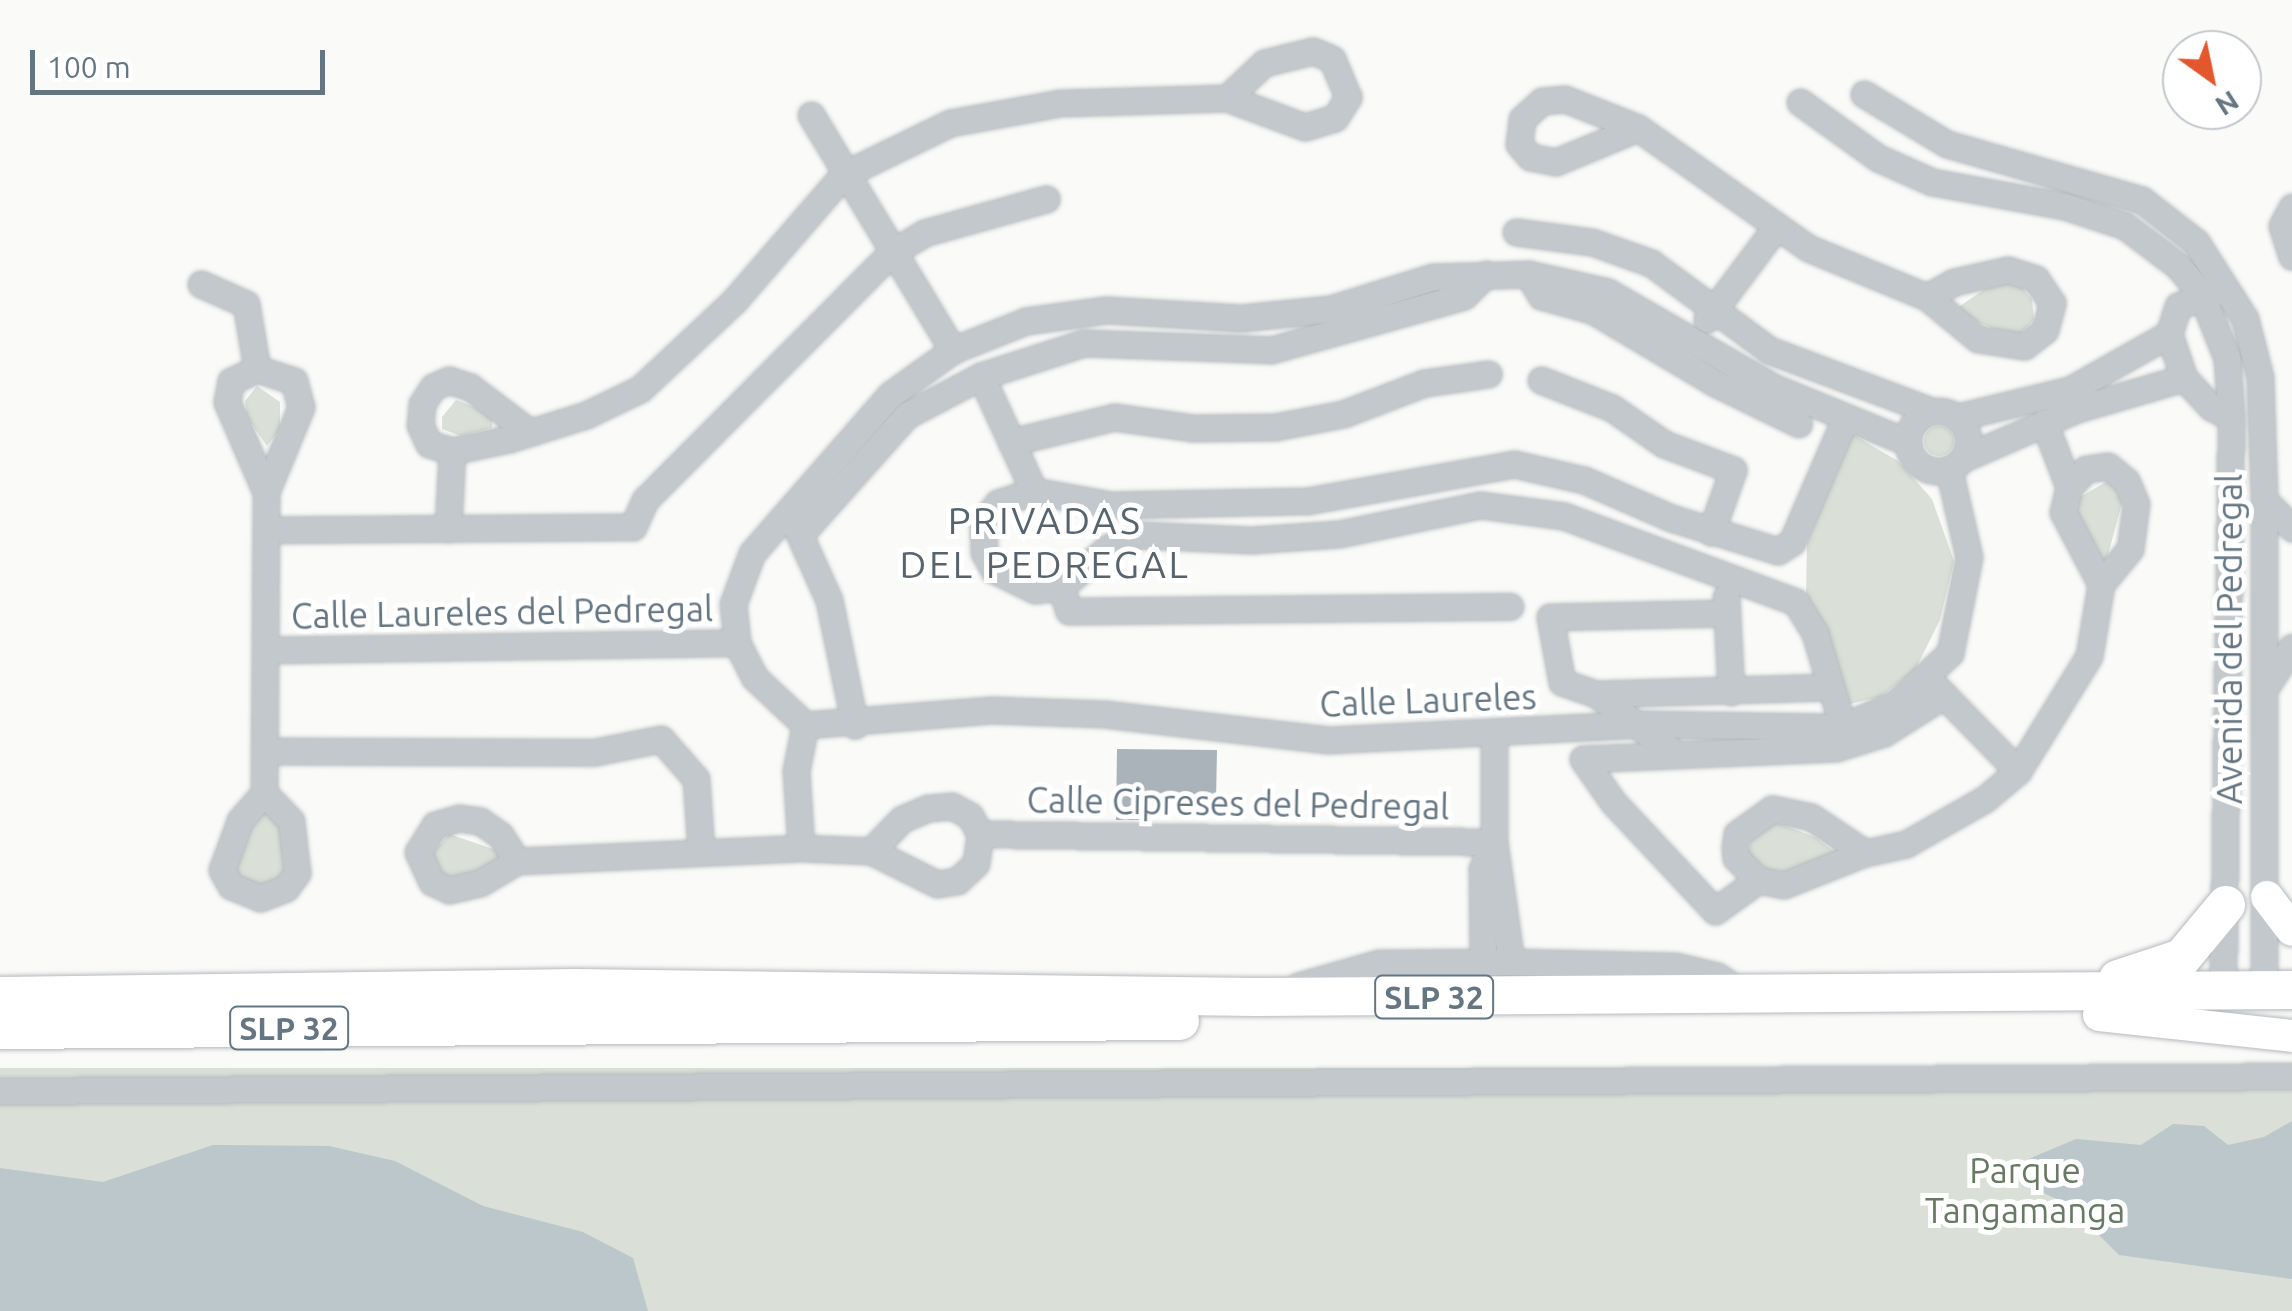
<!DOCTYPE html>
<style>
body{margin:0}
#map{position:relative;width:2292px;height:1311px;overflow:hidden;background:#fafaf8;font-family:Ubuntu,sans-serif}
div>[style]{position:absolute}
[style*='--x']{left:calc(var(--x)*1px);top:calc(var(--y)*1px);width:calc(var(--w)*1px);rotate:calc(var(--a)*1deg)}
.green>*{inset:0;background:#dadfd7;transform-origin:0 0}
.round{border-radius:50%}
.water>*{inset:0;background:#bbc7cb}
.building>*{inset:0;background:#aab3b9}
.roads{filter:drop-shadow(0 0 2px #b5babe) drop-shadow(0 0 2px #b5babe)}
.minor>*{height:25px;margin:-12.5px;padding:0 12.5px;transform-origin:12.5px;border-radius:12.5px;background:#c3c8cc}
.minor>.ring{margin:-12.5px;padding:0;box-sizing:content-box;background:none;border:25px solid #c3c8cc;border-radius:50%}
.major>*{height:32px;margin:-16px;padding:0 16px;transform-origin:16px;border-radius:16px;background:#fff}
.highway>*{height:38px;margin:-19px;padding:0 19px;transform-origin:19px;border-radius:19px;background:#fff}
span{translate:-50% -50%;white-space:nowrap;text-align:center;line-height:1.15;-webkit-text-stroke:10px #fff;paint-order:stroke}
.shield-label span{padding:2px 8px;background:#fff;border:2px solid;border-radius:8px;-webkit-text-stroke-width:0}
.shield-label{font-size:32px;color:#657683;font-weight:700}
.street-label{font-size:35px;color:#657683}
.park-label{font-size:35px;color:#687a64}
.neighbourhood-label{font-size:38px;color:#57646e;letter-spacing:2.5px}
.north{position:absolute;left:2162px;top:30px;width:100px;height:100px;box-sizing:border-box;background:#fff;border:2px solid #c1c8cd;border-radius:50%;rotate:147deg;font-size:28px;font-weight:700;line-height:40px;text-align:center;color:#657683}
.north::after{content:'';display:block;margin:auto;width:35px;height:45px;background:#e4572e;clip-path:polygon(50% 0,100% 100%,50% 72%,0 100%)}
.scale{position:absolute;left:30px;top:50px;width:295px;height:45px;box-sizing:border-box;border:5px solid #657683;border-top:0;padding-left:12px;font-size:30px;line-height:35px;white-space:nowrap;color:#657683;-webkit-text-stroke:8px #fff;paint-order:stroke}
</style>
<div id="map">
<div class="green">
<div style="clip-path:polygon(1996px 281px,2018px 284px,2032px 299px,2034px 320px,2015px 338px,1953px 311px)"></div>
<div style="clip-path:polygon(257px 386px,280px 402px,280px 429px,267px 446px,247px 417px,245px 401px)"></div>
<div style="clip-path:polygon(456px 400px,493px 414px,492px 428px,461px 436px,442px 429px,442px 417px)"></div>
<div class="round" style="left:1924px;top:426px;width:30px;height:30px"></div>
<div style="clip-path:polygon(1850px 433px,1898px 461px,1932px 499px,1954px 561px,1940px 620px,1915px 670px,1880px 697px,1841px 706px,1806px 599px,1807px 543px)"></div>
<div style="clip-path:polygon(2106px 482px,2125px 492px,2105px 566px,2075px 518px,2080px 497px)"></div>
<div style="clip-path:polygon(262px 803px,283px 830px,291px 861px,282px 882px,242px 888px,230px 864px)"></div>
<div style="clip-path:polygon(1772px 821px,1815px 837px,1839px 855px,1785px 872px,1767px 870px,1748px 854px,1752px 836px)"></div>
<div style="clip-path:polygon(449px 834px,505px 853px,468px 883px,444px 878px,431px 855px)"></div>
<div style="left:2292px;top:1068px;width:243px;height:2292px;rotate:90deg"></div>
</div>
<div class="water">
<div style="clip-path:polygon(2292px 1121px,2292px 1279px,2119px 1255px,2069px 1205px,2029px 1186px,2024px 1161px,2076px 1139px,2141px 1145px,2173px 1124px,2204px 1126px,2228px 1145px,2264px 1137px)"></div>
<div style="clip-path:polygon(213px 1145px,329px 1146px,395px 1161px,483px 1206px,583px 1232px,633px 1258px,648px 1311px,0 1311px,0 1168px,103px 1182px)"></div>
</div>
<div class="building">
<div style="clip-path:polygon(1117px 749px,1217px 750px,1216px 801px,1185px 801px,1184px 810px,1149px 810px,1149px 820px,1116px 820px)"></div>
</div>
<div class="roads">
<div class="minor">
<div style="--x:1864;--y:94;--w:97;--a:31.1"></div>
<div style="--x:1947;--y:144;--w:203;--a:16"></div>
<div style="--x:2142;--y:200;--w:68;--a:37.9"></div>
<div style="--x:2196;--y:242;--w:91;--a:57.5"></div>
<div style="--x:2245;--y:319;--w:60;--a:75.5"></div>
<div style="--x:2260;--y:377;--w:123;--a:88.1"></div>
<div style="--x:2264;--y:500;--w:490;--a:90"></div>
<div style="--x:1800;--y:102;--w:96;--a:35.7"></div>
<div style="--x:1878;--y:158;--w:59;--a:24"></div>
<div style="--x:1932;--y:182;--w:134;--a:10.3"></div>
<div style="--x:2064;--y:206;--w:64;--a:18.2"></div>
<div style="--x:2125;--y:226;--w:66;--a:37"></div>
<div style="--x:2178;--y:266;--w:35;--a:50"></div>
<div style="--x:2201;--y:293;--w:70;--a:68.2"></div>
<div style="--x:2227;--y:358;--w:59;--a:86.1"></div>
<div style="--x:2231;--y:417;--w:574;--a:90.8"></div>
<div style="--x:811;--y:115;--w:275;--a:58.9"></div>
<div style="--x:1638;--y:128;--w:89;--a:157.5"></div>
<div style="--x:1556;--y:162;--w:26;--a:-169"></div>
<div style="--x:1530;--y:157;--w:17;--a:-130"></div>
<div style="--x:1519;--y:144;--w:25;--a:-83"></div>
<div style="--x:1522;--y:119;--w:27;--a:-42"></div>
<div style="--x:1542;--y:101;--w:23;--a:-5"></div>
<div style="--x:1565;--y:99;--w:79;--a:21.7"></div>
<div style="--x:1638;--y:128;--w:208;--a:35.2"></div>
<div style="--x:1808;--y:248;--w:129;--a:22.4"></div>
<div style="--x:1927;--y:297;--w:66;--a:39.5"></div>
<div style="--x:1978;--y:339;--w:47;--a:8.7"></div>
<div style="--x:2024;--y:346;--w:26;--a:-37"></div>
<div style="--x:2045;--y:330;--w:28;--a:-75"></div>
<div style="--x:2052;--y:303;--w:29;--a:-124"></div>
<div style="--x:2036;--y:279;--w:29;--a:-162"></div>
<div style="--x:2008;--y:270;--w:55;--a:167.5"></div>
<div style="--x:1954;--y:282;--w:31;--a:151"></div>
<div style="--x:2292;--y:207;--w:21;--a:118"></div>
<div style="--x:2282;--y:226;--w:32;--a:72"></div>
<div style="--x:1516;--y:232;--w:77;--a:7.5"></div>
<div style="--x:1592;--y:242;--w:63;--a:19.6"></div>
<div style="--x:1651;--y:263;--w:147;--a:36.4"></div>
<div style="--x:1769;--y:350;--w:173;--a:20.6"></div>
<div style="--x:1528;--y:274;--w:26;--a:59"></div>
<div style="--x:1541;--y:296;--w:53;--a:15.4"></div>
<div style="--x:1592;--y:310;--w:143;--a:30.7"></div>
<div style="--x:1715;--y:383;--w:93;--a:26"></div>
<div style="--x:201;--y:284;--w:49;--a:24"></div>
<div style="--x:246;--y:304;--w:66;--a:80.4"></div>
<div style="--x:2216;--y:292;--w:40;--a:159.8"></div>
<div style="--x:2178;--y:306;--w:29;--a:108"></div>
<div style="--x:2169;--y:334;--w:46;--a:71.2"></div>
<div style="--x:2184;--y:378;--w:40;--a:47"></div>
<div style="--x:2211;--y:407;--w:22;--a:27"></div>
<div style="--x:1707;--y:319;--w:115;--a:-53.1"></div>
<div style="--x:981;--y:376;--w:127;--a:65.3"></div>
<div style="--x:1541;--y:380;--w:76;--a:21.5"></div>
<div style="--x:1612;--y:408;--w:63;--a:34.7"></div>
<div style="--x:1664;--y:444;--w:74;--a:20.6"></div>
<div style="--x:1733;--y:470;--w:66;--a:109.5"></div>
<div class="ring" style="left:1908px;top:411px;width:35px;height:35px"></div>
<div style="--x:1958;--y:417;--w:115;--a:-13.6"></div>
<div style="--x:2070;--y:390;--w:114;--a:-29.5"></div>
<div style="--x:2044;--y:422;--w:70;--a:69"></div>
<div style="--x:528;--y:431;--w:73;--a:-142.8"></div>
<div style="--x:470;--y:387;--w:22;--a:-162"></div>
<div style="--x:449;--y:380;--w:17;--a:156"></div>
<div style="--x:433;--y:387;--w:20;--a:123"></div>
<div style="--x:422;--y:404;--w:21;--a:95"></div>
<div style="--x:420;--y:425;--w:21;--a:65"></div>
<div style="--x:429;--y:444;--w:24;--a:17"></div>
<div style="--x:452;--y:451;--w:58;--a:-11.9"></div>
<div style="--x:509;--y:439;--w:81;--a:-17.3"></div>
<div style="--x:586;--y:415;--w:60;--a:-25.7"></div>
<div style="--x:640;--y:389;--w:129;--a:-43.1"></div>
<div style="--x:734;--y:301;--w:167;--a:-49.1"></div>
<div style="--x:843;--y:175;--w:119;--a:-25.9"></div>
<div style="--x:950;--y:123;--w:112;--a:-10.3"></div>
<div style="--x:1060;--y:103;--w:167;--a:-1.7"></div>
<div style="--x:1227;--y:98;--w:83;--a:20.4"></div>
<div style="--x:1305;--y:127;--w:31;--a:-17"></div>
<div style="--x:1335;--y:118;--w:25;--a:-58"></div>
<div style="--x:1348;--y:97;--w:41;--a:-112.8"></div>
<div style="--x:1332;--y:59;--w:21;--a:-157"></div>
<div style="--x:1313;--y:51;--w:50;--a:166.2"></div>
<div style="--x:1264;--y:63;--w:51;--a:136.6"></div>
<div style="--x:1011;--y:442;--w:106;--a:-13.6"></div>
<div style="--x:1114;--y:417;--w:79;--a:8"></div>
<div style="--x:1192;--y:428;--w:83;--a:-0.7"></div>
<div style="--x:1275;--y:427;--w:69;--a:-10.8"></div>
<div style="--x:1343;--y:414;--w:87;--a:-20.9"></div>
<div style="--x:1424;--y:383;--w:65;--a:-8"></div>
<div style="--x:1907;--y:442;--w:145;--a:-157.7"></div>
<div style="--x:1773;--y:387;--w:190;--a:-150.1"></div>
<div style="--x:1608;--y:292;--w:82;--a:-167.3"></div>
<div style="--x:1528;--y:274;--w:95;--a:178.2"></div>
<div style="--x:1433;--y:277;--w:108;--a:162.7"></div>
<div style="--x:1330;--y:309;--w:89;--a:174.2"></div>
<div style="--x:1241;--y:318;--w:135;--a:-176.6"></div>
<div style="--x:1106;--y:310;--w:81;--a:172.2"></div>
<div style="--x:1026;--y:321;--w:79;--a:158.3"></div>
<div style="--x:953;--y:350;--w:77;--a:144.5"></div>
<div style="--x:890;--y:395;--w:210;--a:131.1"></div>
<div style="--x:752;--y:553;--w:54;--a:110.4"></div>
<div style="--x:733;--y:604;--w:39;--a:84"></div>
<div style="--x:737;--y:643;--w:39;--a:63"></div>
<div style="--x:755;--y:678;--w:69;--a:43.2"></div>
<div style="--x:805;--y:725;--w:187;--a:-4.6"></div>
<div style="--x:991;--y:710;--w:113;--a:2"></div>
<div style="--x:1104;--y:714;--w:226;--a:6.6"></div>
<div style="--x:1328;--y:740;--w:313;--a:-2.9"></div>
<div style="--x:1641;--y:724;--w:202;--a:0.9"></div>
<div style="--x:1843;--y:727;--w:58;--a:-24.4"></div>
<div style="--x:1896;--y:703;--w:74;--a:-42.8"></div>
<div style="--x:1950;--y:653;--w:98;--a:-78.8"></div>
<div style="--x:1969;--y:557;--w:89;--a:-102.9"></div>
<div style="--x:1964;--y:458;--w:123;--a:-23.4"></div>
<div style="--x:2077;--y:409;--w:111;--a:-16.2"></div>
<div style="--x:2264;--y:500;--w:40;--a:45"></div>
<div style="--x:793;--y:520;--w:88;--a:65.8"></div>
<div style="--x:829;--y:600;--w:128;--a:78.3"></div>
<div style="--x:448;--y:529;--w:78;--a:-87.1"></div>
<div style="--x:267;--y:530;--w:366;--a:-0.5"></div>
<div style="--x:633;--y:527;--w:30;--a:-66"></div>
<div style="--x:645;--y:500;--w:349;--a:-45.1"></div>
<div style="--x:891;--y:253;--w:39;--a:-31"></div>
<div style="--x:924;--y:233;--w:127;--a:-15.6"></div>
<div style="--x:800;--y:535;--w:161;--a:-48.3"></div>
<div style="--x:907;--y:415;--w:84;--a:-27.8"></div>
<div style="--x:981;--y:376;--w:108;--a:-17.8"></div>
<div style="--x:1084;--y:343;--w:187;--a:2.1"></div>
<div style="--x:1271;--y:350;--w:200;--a:-15.6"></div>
<div style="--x:1464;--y:296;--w:31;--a:-45"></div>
<div style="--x:1061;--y:587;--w:25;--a:72"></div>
<div style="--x:1069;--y:611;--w:441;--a:-0.6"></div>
<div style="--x:1726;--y:597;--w:95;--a:87"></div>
<div style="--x:267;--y:650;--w:470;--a:-0.9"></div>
<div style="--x:2267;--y:685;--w:45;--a:-56.7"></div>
<div style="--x:1935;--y:686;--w:119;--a:45.7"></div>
<div style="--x:1596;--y:694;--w:234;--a:-1.7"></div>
<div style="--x:1494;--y:736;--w:106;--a:90"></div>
<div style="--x:1494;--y:842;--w:121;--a:81.9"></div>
<div style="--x:1836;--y:748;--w:22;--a:-72"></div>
<div style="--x:1843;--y:727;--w:98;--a:-106.6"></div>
<div style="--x:1815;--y:633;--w:36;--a:-122"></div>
<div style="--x:1796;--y:602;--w:247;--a:-159.7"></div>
<div style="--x:1564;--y:516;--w:85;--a:-172.5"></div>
<div style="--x:1480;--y:505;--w:144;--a:168.4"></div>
<div style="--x:1339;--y:534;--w:88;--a:176.1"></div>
<div style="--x:1251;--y:540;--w:112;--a:-177.4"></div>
<div style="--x:1139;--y:535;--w:32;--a:158"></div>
<div style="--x:1109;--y:547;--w:62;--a:140.2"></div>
<div style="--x:1061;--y:587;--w:26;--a:173"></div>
<div style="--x:1035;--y:590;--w:46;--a:-154"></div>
<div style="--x:994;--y:570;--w:21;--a:-119"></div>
<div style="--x:984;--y:552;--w:30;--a:-92"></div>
<div style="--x:983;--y:522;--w:24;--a:-52"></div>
<div style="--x:998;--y:503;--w:38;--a:-18"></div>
<div style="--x:1034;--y:491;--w:77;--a:10.4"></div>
<div style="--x:1110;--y:505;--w:197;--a:-1.2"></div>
<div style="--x:1307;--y:501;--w:210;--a:-10.1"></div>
<div style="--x:1514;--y:464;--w:72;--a:12.9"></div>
<div style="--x:1584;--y:480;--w:95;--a:23.6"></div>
<div style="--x:1671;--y:518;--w:112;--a:17.1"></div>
<div style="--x:1778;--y:551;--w:17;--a:-33"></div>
<div style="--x:1792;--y:542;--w:134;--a:-66.7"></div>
<div style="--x:267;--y:751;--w:328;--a:0.2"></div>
<div style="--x:595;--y:752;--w:67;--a:-11.1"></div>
<div style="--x:661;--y:739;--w:53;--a:48.8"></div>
<div style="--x:696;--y:779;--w:72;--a:86"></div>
<div style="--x:1673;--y:752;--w:96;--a:-143"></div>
<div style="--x:1596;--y:694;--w:36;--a:-161"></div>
<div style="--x:1562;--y:682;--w:66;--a:-100.5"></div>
<div style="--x:1550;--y:617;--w:176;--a:-1.3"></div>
<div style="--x:1583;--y:759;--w:253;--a:-2.5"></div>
<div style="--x:1836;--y:748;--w:50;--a:-17.4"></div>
<div style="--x:1884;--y:733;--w:71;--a:-32.3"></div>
<div style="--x:1583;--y:759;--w:52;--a:55.1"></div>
<div style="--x:1613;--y:802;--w:149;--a:46.9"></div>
<div style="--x:1715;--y:911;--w:53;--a:-35.8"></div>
<div style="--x:264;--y:793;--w:37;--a:131"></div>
<div style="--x:240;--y:821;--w:52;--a:110.2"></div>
<div style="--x:222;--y:870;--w:18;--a:61"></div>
<div style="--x:231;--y:886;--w:31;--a:22"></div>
<div style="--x:260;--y:898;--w:28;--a:-21"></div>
<div style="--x:286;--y:888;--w:19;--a:-54"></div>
<div style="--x:297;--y:873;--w:52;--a:-96.6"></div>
<div style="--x:291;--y:821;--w:39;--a:-134"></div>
<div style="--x:264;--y:793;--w:301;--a:-89.6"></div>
<div style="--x:266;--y:492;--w:92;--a:-67.6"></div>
<div style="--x:301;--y:407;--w:27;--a:-105"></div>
<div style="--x:294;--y:381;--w:39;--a:-162"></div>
<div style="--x:257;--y:369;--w:29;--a:155"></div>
<div style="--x:231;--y:381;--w:21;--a:101"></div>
<div style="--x:227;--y:402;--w:98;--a:66.6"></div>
<div style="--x:980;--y:834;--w:514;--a:0.89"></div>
<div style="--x:801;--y:848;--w:77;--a:-93.7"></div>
<div style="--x:796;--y:771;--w:47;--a:-78.9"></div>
<div style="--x:1865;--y:853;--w:65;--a:-146.3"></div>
<div style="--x:1811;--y:817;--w:40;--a:-168"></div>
<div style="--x:1772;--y:809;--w:43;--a:144.5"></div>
<div style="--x:1737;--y:834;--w:13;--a:99"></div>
<div style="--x:1735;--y:847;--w:11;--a:85"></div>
<div style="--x:1736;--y:858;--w:31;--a:45"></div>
<div style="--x:1758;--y:880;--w:26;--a:11"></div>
<div style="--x:1784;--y:885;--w:87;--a:-21.6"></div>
<div style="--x:1865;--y:853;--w:42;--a:-12.4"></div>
<div style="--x:1906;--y:844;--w:91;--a:-29.7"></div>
<div style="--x:1985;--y:799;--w:43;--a:-40.3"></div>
<div style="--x:2018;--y:771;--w:135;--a:-58.3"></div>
<div style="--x:2089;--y:656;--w:73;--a:-80.5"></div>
<div style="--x:2101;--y:584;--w:45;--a:-50.4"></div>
<div style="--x:2130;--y:549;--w:45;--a:-82.4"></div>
<div style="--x:2136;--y:504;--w:25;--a:-113"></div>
<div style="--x:2126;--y:481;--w:23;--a:-140"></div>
<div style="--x:2108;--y:466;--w:22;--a:172"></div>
<div style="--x:2086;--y:469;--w:25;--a:133"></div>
<div style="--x:2069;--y:487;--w:26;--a:103"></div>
<div style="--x:2063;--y:512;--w:81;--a:62.2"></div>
<div style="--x:517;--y:861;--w:31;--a:-123"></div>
<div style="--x:500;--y:835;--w:24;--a:-145"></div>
<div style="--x:480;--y:821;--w:21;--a:-172"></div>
<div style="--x:459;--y:818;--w:25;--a:164"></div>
<div style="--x:435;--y:825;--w:32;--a:122"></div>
<div style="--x:418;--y:852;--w:33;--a:65"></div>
<div style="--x:432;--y:882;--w:19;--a:25"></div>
<div style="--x:449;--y:890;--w:32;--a:-13"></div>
<div style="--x:480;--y:883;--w:43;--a:-30.7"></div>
<div style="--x:517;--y:861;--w:284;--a:-2.6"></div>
<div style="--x:801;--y:848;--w:70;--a:2.5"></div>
<div style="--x:871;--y:851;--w:74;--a:26.6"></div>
<div style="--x:937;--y:884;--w:20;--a:-9"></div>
<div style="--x:957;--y:881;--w:26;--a:-43"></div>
<div style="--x:976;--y:863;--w:29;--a:-82"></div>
<div style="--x:980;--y:834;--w:21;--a:-119"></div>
<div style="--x:970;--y:816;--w:21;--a:-151"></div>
<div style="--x:952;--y:806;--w:24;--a:175"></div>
<div style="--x:928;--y:808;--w:28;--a:157"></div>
<div style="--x:902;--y:819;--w:45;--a:134.1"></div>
<div style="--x:1483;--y:963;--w:94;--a:-90.6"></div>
<div style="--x:1482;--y:869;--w:30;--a:-66"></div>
<div style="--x:1298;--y:986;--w:84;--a:-15.9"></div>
<div style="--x:1379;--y:963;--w:132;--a:-0.4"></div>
<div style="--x:1511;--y:962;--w:164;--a:1.4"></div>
<div style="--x:1675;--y:966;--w:43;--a:13.4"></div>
<div style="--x:1717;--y:976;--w:31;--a:33"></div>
<div style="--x:0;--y:1091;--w:2292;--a:-0.37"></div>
</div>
<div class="major">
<div style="--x:2267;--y:897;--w:41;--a:52.9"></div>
<div style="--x:2099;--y:1015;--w:194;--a:6.2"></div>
</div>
<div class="highway">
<div style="--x:2118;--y:979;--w:67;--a:-18.2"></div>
<div style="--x:2182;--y:958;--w:69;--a:-50.3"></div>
<div style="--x:0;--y:996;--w:575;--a:-0.8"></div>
<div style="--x:575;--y:988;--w:681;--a:0.76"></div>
<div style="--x:1256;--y:997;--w:1036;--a:-0.39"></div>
<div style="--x:0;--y:1030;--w:1180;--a:-0.44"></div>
</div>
</div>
<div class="shield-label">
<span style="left:1434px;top:997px">SLP 32</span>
<span style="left:289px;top:1028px">SLP 32</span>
</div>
<div class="street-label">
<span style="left:502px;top:612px;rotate:-1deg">Calle Laureles del Pedregal</span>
<span style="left:2229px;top:639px;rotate:-90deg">Avenida del Pedregal</span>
<span style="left:1428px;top:700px;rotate:-2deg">Calle Laureles</span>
<span style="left:1238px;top:803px;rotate:1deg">Calle Cipreses del Pedregal</span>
</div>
<div class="park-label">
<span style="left:2025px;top:1190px">Parque<br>Tangamanga</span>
</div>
<div class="neighbourhood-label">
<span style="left:1045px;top:543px">PRIVADAS<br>DEL PEDREGAL</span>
</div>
<div class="north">N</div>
<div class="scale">100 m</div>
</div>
